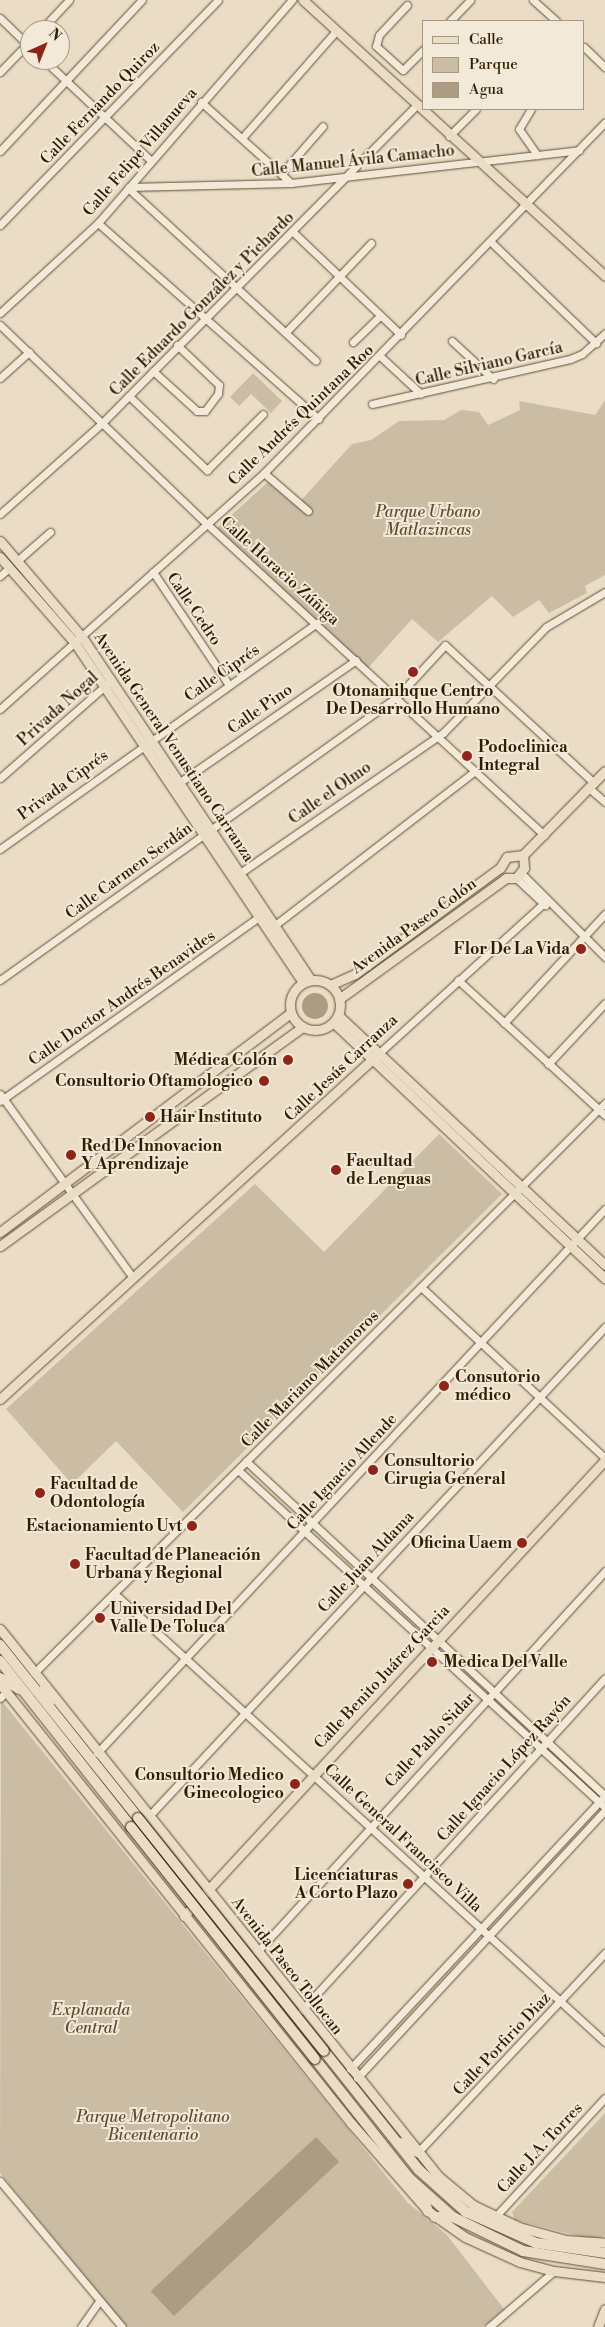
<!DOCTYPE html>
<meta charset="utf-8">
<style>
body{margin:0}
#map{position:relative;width:605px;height:2327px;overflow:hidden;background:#ebddc5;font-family:"Libre Bodoni",serif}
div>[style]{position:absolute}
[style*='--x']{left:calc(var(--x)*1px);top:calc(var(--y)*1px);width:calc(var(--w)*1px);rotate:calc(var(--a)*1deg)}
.green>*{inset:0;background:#cbbda4}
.water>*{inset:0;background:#ac9c82;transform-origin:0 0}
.round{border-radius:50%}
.roads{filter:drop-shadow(0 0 1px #604e32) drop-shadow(0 0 1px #604e32)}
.minor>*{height:7px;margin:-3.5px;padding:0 3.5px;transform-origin:3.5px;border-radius:3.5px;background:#f2e9d9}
.major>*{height:9px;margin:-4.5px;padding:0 4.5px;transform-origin:4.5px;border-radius:4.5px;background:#ebddc5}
.major>.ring{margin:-4.5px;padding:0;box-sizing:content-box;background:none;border:9px solid #ebddc5;border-radius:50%}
.highway>*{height:10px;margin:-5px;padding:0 5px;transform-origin:5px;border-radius:5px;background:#ebddc5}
.bridges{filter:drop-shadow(0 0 1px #311e01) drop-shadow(0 0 1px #311e01)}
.highway-bridge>*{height:10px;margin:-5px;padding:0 5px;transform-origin:5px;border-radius:5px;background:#ebddc5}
.dots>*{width:14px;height:14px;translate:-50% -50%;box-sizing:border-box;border:2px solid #f2e9d9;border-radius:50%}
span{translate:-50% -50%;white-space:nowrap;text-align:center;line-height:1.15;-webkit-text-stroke:4px #f2e9d9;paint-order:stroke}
.street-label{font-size:16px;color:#311e01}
.park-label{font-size:16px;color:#5f4e32;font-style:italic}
.poi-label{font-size:16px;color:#311e01;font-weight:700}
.left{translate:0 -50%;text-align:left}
.right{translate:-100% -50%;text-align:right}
.legend{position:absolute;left:422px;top:20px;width:162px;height:90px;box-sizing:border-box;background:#f2e9d9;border:1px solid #a59883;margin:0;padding:6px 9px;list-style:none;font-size:15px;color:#311e01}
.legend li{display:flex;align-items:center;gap:10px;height:25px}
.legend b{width:25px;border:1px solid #a59883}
.north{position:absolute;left:20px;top:20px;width:50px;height:50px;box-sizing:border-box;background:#f2e9d9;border:1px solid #a59883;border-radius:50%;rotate:44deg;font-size:14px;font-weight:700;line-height:20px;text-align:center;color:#311e01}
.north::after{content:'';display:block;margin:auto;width:18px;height:22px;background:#8f2418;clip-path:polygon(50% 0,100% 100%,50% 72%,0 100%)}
</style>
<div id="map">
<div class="green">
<div style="clip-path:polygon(253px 373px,282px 401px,271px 413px,251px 394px,239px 406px,230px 397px)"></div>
<div style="clip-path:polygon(605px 400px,605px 575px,585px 586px,587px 593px,549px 613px,539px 600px,513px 617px,492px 596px,438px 642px,412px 619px,368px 668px,217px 528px,268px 482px,296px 506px,352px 444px,371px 440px,399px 421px,444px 420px,461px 410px,479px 412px,488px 425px,520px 410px,519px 401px,595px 415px)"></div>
<div style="clip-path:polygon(439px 1134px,502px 1194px,183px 1512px,116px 1441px,72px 1484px,6px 1409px,255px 1184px,324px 1252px)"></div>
<div style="clip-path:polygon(1px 1700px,408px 2203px,447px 2235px,504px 2309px,483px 2327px,127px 2327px,0 2173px)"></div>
<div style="clip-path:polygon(605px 2113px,605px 2236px,590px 2239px,515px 2220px,512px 2212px)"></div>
</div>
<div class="water">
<div class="round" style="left:302px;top:993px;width:26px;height:26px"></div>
<div style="left:316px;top:2137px;width:34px;height:226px;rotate:47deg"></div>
</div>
<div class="roads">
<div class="minor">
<div style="--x:533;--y:0;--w:31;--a:42"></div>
<div style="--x:407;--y:5;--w:41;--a:133"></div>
<div style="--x:379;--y:35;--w:11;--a:105"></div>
<div style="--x:376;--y:46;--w:36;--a:42"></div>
<div style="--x:403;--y:70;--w:30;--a:-45"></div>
<div style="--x:0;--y:18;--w:42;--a:44"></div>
<div style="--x:450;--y:21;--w:29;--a:-46"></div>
<div style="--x:41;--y:30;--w:41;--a:-47"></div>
<div style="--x:584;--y:47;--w:29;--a:44"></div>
<div style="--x:44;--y:60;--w:147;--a:43.3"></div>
<div style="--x:0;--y:72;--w:43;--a:-45.9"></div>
<div style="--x:201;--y:102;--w:121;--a:42"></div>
<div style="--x:531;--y:109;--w:23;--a:121"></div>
<div style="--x:519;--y:129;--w:32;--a:55"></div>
<div style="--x:449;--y:136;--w:38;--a:-45"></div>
<div style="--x:242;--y:138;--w:142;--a:-48.7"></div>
<div style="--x:0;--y:151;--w:207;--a:-46.8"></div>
<div style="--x:282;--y:173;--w:62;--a:-48.9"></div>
<div style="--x:129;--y:187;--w:162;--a:-1.4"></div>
<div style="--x:291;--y:183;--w:290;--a:-6.5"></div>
<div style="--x:128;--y:188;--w:255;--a:42.6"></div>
<div style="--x:98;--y:223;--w:295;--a:41.6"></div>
<div style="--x:0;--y:225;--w:313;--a:-45.9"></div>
<div style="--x:293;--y:232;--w:149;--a:43.6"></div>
<div style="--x:491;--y:242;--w:146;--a:43.9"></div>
<div style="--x:0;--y:313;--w:133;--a:-42.6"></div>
<div style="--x:98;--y:223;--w:296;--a:-49"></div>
<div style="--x:0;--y:325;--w:287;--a:43.9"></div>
<div style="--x:207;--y:524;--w:459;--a:42.7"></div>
<div style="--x:286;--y:332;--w:123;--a:-46.3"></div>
<div style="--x:452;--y:341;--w:56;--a:42.8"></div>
<div style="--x:353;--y:342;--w:37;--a:-44"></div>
<div style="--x:381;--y:357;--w:54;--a:42.8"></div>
<div style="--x:153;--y:371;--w:59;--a:42.3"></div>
<div style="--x:197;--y:411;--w:8;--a:0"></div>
<div style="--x:205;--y:411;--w:21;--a:-53"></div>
<div style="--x:218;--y:394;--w:9;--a:-84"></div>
<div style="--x:219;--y:385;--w:58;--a:-136.4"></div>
<div style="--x:0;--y:378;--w:39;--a:-42"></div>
<div style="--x:129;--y:396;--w:108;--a:43.5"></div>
<div style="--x:207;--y:470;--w:79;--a:-45"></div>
<div style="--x:372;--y:404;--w:203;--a:-12.8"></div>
<div style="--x:570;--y:359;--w:13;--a:-23"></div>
<div style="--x:582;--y:354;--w:31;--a:-42"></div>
<div style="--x:264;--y:473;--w:58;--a:40.8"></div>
<div style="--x:0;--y:514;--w:137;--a:-41.7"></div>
<div style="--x:102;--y:423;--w:446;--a:-45.3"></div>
<div style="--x:17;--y:561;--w:44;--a:-41.3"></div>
<div style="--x:153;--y:572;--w:136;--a:56.1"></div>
<div style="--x:0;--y:576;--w:12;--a:-42"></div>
<div style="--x:0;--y:709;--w:354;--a:-41.8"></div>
<div style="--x:264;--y:473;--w:489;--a:-45.8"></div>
<div style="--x:0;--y:778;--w:142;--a:-41.3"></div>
<div style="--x:180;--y:782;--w:214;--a:-34.7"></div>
<div style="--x:589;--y:788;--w:21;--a:41"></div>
<div style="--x:0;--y:849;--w:389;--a:-35.5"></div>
<div style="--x:240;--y:873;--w:247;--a:-34.6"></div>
<div style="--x:443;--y:733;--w:148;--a:-45.8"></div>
<div style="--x:546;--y:627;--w:69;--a:-30.7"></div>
<div style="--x:521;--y:873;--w:119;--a:45"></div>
<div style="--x:516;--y:878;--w:40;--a:43"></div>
<div style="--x:275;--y:925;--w:252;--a:-37.6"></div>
<div style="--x:0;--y:980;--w:486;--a:-35.5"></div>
<div style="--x:396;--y:698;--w:72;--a:-47.2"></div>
<div style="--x:445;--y:645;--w:203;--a:42.8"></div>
<div style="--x:458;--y:980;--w:200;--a:42.6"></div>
<div style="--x:504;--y:1023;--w:149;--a:-47.2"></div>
<div style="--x:378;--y:1054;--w:229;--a:-42.3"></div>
<div style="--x:548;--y:1064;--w:83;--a:-46.9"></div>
<div style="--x:0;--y:1094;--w:227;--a:54.1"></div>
<div style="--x:0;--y:1101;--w:319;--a:-35.4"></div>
<div style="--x:421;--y:1287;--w:251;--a:42.9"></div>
<div style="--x:246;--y:1461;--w:491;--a:43"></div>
<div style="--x:238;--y:1470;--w:499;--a:42.6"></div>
<div style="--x:115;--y:1594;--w:664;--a:42.44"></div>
<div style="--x:34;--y:1673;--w:807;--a:-44.95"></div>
<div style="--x:0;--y:1698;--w:8;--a:-45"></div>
<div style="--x:97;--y:1753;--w:744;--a:-46.96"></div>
<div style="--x:149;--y:1816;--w:669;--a:-47"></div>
<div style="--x:257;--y:1952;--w:516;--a:-47.59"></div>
<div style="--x:302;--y:2010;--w:449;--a:-47.6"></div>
<div style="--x:350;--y:2069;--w:369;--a:-47"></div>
<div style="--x:357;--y:2078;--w:365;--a:-47.2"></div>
<div style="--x:418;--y:2152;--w:273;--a:-46.8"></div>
<div style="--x:0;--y:2181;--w:190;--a:50.1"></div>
<div style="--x:495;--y:2217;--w:162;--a:-47.3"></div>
<div style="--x:81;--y:2327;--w:32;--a:-55"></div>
<div style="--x:489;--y:2327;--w:86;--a:-40.7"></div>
</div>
<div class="major">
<div style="--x:303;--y:0;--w:409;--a:42.4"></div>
<div style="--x:0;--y:541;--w:126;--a:49.5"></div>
<div style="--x:82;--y:637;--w:412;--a:56.3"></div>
<div style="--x:0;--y:557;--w:114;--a:48.9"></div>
<div style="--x:75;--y:643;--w:409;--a:56.1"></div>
<div style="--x:523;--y:855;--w:117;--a:-45.7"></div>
<div class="ring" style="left:290px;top:980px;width:41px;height:41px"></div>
<div style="--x:330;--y:985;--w:27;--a:-24"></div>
<div style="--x:355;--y:974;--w:180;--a:-36.2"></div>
<div style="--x:500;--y:868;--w:13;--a:-58"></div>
<div style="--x:507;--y:857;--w:16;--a:-7"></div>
<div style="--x:339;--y:999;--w:206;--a:-35.9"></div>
<div style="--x:506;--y:878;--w:10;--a:0"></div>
<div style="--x:516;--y:878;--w:13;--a:-51"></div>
<div style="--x:524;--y:868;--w:13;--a:-94"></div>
<div style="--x:339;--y:1016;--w:364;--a:43.1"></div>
<div style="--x:334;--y:1023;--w:372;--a:43.3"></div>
<div style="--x:0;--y:1232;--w:364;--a:-37"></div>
<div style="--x:0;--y:1246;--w:374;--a:-35.9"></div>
<div style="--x:0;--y:1399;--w:512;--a:-42.39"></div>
<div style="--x:0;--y:1629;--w:701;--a:51.31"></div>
<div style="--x:438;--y:2176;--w:45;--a:39.6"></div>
<div style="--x:473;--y:2205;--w:51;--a:25.6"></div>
<div style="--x:519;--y:2227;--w:49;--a:15.5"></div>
<div style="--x:566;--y:2240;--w:39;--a:4"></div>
<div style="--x:0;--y:1684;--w:562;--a:51.36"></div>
<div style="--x:351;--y:2123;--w:117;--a:48.8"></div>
<div style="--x:428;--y:2211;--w:45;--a:35.1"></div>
<div style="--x:465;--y:2237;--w:60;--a:24.4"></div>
<div style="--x:520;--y:2262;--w:35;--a:15"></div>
<div style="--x:554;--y:2271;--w:51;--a:6.7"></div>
<div style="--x:184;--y:1916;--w:621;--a:-47.29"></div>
<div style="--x:598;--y:2327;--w:19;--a:-69"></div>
</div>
<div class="highway">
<div style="--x:0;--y:1645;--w:221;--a:51.4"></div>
<div style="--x:0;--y:1661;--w:211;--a:51.7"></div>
<div style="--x:0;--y:1678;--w:22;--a:30"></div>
<div style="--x:45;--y:1688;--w:16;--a:76"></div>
<div style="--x:324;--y:2051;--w:152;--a:51.4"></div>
<div style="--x:419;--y:2170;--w:63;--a:41.8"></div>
<div style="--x:466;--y:2212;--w:77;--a:23.9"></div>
<div style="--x:536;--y:2243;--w:70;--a:8.2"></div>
<div style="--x:315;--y:2059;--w:152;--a:51.7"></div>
<div style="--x:409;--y:2178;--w:59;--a:41.6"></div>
<div style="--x:453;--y:2217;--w:78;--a:25.9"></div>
<div style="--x:523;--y:2251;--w:83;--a:9"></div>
<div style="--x:400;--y:2143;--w:20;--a:27"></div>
<div style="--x:421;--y:2190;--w:22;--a:72"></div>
<div style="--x:435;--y:2217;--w:18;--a:0"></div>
</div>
</div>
<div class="bridges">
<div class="highway-bridge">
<div style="--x:138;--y:1818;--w:298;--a:51.4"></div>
<div style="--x:131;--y:1827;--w:296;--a:51.6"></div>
</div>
</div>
<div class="dots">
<div style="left:413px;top:672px;background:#8f2418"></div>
<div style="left:467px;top:756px;background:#8f2418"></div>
<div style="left:581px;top:949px;background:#8f2418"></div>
<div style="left:288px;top:1060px;background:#8f2418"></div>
<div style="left:264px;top:1081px;background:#8f2418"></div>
<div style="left:150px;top:1117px;background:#8f2418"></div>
<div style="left:71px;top:1155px;background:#8f2418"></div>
<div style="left:336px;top:1170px;background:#8f2418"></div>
<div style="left:444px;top:1386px;background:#8f2418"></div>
<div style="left:373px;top:1470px;background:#8f2418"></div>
<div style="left:40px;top:1493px;background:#8f2418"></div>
<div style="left:192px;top:1526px;background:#8f2418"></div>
<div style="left:522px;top:1543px;background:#8f2418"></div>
<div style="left:75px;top:1564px;background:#8f2418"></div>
<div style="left:100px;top:1618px;background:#8f2418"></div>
<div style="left:432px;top:1662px;background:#8f2418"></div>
<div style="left:295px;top:1784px;background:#8f2418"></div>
<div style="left:408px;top:1884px;background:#8f2418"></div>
</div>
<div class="street-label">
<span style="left:100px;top:103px;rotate:-46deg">Calle Fernando Quiroz</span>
<span style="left:140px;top:152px;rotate:-49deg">Calle Felipe Villanueva</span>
<span style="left:353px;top:161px;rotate:-6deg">Calle Manuel Ávila Camacho</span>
<span style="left:202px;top:304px;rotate:-45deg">Calle Eduardo González y Pichardo</span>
<span style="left:489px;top:364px;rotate:-13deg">Calle Silviano García</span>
<span style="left:301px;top:415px;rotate:-44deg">Calle Andrés Quintana Roo</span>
<span style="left:280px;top:571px;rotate:42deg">Calle Horacio Zúñiga</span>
<span style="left:194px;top:609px;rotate:56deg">Calle Cedro</span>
<span style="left:222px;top:673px;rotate:-35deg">Calle Ciprés</span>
<span style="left:58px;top:709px;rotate:-42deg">Privada Nogal</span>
<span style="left:260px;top:709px;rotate:-35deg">Calle Pino</span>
<span style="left:174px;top:747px;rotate:56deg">Avenida General Venustiano Carranza</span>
<span style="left:63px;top:785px;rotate:-36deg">Privada Ciprés</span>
<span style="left:330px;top:793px;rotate:-35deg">Calle el Olmo</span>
<span style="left:129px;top:871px;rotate:-36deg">Calle Carmen Serdán</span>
<span style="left:414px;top:926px;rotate:-36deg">Avenida Paseo Colón</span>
<span style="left:122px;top:998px;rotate:-35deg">Calle Doctor Andrés Benavides</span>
<span style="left:341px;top:1068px;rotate:-43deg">Calle Jesús Carranza</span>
<span style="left:310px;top:1379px;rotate:-45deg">Calle Mariano Matamoros</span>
<span style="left:342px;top:1472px;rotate:-47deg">Calle Ignacio Allende</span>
<span style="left:366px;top:1562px;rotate:-47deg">Calle Juan Aldama</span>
<span style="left:382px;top:1677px;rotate:-47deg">Calle Benito Juárez Garcia</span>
<span style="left:430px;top:1740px;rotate:-47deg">Calle Pablo Sidar</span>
<span style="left:504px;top:1768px;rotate:-48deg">Calle Ignacio López Rayón</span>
<span style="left:403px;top:1838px;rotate:43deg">Calle General Francisco Villa</span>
<span style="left:287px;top:1966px;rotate:52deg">Avenida Paseo Tollocan</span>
<span style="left:502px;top:2044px;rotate:-47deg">Calle Porfirio Diaz</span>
<span style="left:540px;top:2148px;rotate:-47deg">Calle J.A. Torres</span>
</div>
<div class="park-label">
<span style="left:428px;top:521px">Parque Urbano<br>Matlazincas</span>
<span style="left:91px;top:2019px">Explanada<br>Central</span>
<span style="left:153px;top:2126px">Parque Metropolitano<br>Bicentenario</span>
</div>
<div class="poi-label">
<span style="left:413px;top:700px">Otonamihque Centro<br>De Desarrollo Humano</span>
<span class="left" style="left:478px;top:756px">Podoclinica<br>Integral</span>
<span class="right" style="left:570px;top:949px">Flor De La Vida</span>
<span class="right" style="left:277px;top:1060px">Médica Colón</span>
<span class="right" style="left:253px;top:1081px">Consultorio Oftamologico</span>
<span class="left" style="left:160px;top:1117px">Hair Instituto</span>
<span class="left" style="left:81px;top:1155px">Red De Innovacion<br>Y Aprendizaje</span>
<span class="left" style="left:346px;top:1170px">Facultad<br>de Lenguas</span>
<span class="left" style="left:455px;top:1386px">Consutorio<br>médico</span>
<span class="left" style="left:384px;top:1470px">Consultorio<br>Cirugia General</span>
<span class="left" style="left:50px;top:1493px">Facultad de<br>Odontología</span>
<span class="right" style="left:182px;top:1526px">Estacionamiento Uvt</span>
<span class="right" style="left:512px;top:1543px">Oficina Uaem</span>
<span class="left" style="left:85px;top:1564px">Facultad de Planeación<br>Urbana y Regional</span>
<span class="left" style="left:110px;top:1618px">Universidad Del<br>Valle De Toluca</span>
<span class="left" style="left:443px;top:1662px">Medica Del Valle</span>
<span class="right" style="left:284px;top:1784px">Consultorio Medico<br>Ginecologico</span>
<span class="right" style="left:398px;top:1884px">Licenciaturas<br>A Corto Plazo</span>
</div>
<ul class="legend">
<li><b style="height:6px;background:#ebddc5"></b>Calle</li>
<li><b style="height:14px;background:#cbbda4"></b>Parque</li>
<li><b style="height:14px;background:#ac9c82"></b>Agua</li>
</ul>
<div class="north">N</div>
</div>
